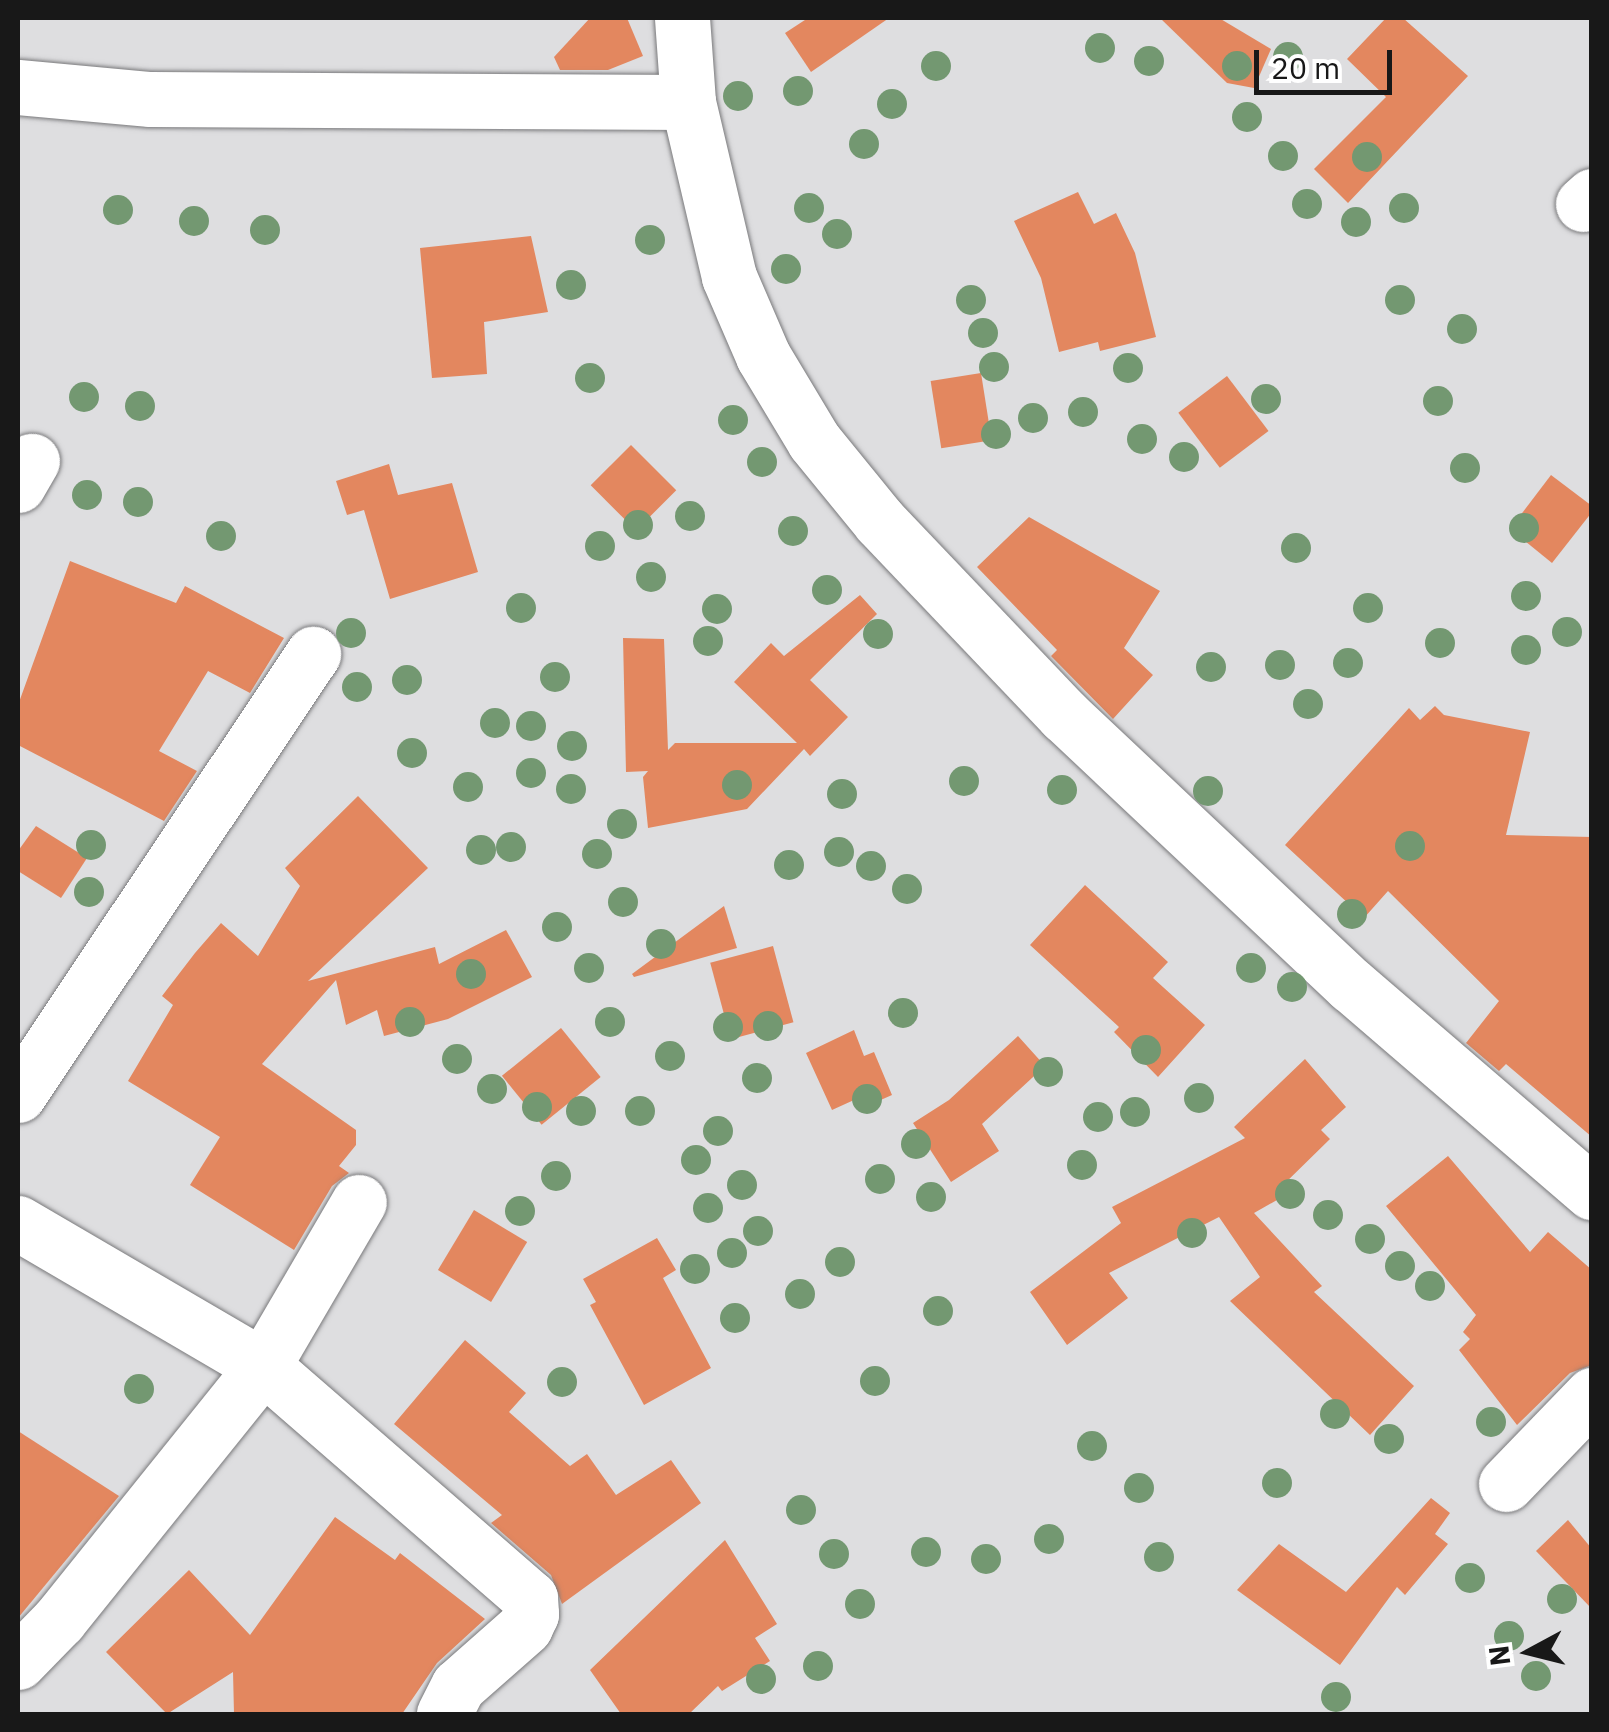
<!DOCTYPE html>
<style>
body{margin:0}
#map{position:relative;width:1609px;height:1732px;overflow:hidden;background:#dedee0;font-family:"IBM Plex Sans",sans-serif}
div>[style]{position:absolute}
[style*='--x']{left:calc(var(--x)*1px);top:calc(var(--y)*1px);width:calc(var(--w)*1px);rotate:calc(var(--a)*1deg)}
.building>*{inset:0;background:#e3875f;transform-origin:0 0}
.roads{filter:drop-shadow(0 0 2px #79797b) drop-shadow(0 0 2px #79797b)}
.minor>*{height:55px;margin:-27.5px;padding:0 27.5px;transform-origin:27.5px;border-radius:27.5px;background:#fff}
.trees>*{width:30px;height:30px;margin:-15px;border-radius:50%;background:#739871}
span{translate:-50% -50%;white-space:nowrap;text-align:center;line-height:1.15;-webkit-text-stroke:8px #fff;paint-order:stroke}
.frame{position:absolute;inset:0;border:20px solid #181818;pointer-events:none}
.north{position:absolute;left:1479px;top:1602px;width:100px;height:100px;-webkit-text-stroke:8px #fff;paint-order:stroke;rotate:263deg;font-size:28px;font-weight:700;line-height:40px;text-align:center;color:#181818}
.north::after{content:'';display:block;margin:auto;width:35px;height:45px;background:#181818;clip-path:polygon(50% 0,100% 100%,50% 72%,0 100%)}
.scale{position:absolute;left:1254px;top:50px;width:138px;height:45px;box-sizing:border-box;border:5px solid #181818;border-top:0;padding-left:12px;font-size:30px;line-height:35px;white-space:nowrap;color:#181818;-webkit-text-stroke:8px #fff;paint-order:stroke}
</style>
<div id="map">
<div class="building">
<div style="clip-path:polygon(590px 18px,627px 18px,643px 56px,608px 70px,560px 70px,554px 57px)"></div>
<div style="clip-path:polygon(808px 18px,889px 18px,811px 72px,785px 33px)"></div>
<div style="clip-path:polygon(1160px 18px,1219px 18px,1271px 49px,1254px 88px,1227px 83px)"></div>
<div style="clip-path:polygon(1386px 18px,1403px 18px,1468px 76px,1348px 203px,1314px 169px,1386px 97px,1347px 59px)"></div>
<div style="clip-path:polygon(1078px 192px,1094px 224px,1116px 213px,1135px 253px,1156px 337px,1100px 351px,1098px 342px,1059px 352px,1041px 278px,1014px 221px)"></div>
<div style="clip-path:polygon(531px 236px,548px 312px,484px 322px,487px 374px,432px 378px,420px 248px)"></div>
<div style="left:981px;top:373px;width:68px;height:51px;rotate:81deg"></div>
<div style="left:1227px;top:376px;width:69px;height:61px;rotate:53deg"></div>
<div style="left:631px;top:445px;width:64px;height:57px;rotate:45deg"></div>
<div style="clip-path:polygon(389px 464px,398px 495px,452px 483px,478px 572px,390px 599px,364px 510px,347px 515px,336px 481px)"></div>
<div style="clip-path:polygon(1551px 475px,1592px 506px,1592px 512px,1552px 563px,1510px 529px)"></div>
<div style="clip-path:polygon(1029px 517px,1160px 591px,1124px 648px,1153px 675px,1113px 719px,1051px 656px,1057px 650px,977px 567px)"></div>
<div style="clip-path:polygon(70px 561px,176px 603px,185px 586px,284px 638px,250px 693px,208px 671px,159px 751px,197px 771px,164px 821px,18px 745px,18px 705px)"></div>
<div style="clip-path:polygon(860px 595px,877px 614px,810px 680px,848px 717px,810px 756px,804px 749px,747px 809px,648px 828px,643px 777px,648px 771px,626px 772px,623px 638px,664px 639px,668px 750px,675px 743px,797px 743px,734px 682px,771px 643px,784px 656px)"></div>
<div style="clip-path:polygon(1435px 706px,1444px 715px,1530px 732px,1506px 835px,1592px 837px,1592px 1137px,1506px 1064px,1499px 1071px,1466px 1043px,1499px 1001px,1388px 891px,1364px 918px,1285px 845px,1409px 708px,1420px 720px)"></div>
<div style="clip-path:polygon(358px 796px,428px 868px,308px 981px,435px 947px,439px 964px,506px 930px,532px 977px,448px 1019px,384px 1036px,377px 1010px,346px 1025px,336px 980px,262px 1064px,356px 1130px,356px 1145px,339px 1166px,349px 1173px,332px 1186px,294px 1250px,190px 1185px,220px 1137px,128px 1081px,173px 1005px,162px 996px,195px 953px,221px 923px,258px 956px,300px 886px,285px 868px)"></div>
<div style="clip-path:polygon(36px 826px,87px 858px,61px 898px,18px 871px,18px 851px)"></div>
<div style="clip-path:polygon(1085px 885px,1168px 962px,1153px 978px,1205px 1025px,1158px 1077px,1114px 1032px,1119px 1027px,1030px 945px)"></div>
<div style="clip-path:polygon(724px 906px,737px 948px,634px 977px,632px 974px)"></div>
<div style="left:773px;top:946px;width:79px;height:65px;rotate:75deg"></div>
<div style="left:561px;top:1028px;width:63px;height:76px;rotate:51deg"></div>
<div style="clip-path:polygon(854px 1030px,864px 1056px,874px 1052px,892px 1095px,858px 1110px,854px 1100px,832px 1110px,806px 1053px)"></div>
<div style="clip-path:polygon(1018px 1036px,1045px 1066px,982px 1124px,999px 1151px,951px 1182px,913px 1123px,949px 1100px)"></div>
<div style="clip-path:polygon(1305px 1059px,1346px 1107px,1321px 1130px,1330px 1139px,1279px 1189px,1284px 1196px,1254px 1213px,1322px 1286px,1314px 1292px,1414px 1386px,1370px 1435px,1230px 1301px,1260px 1277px,1219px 1217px,1109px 1273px,1128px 1298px,1067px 1345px,1030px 1292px,1121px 1223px,1112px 1207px,1245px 1138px,1234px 1127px)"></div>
<div style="clip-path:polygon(1448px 1156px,1530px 1252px,1548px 1232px,1592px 1270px,1592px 1365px,1570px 1373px,1517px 1425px,1459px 1350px,1470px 1339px,1463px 1332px,1476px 1315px,1386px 1206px)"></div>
<div style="left:474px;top:1210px;width:62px;height:70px;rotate:31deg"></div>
<div style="clip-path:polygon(657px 1238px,676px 1270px,663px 1278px,711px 1368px,644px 1405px,590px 1305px,596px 1302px,583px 1279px)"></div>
<div style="clip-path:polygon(465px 1340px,526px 1393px,509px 1412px,570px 1466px,587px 1454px,616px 1495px,671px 1460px,701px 1503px,562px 1604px,551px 1575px,491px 1523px,502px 1515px,394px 1424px)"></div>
<div style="clip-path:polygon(18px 1431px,119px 1496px,18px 1618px)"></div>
<div style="clip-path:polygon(1431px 1498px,1450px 1513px,1435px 1534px,1448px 1544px,1405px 1595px,1397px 1587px,1340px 1665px,1237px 1590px,1279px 1544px,1346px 1592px)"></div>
<div style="clip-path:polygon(335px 1517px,395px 1560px,400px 1553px,485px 1619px,437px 1663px,402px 1714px,234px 1714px,233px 1672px,167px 1714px,106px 1652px,189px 1570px,250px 1635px)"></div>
<div style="clip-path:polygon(1568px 1520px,1592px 1549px,1592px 1609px,1536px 1551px)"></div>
<div style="clip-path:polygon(725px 1540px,777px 1624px,755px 1638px,770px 1661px,722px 1691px,718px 1686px,689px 1714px,621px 1714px,590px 1670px)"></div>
</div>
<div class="roads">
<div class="minor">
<div style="--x:682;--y:18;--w:84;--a:85.9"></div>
<div style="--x:688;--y:102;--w:180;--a:76.8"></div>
<div style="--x:729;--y:277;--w:86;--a:66.7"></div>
<div style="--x:763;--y:356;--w:99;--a:59"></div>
<div style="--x:814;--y:441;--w:104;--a:50.8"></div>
<div style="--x:880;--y:522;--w:267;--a:46.4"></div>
<div style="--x:1064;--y:715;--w:394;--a:43.3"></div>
<div style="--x:1351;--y:985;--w:318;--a:40.7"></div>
<div style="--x:18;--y:87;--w:133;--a:5.2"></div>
<div style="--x:150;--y:99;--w:538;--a:0.32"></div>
<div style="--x:1583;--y:204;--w:12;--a:-42"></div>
<div style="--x:18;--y:485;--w:28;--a:-60"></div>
<div style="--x:18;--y:1095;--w:531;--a:-56.22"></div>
<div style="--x:18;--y:1223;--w:284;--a:30.3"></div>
<div style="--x:263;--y:1366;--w:354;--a:41"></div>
<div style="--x:530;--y:1598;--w:16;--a:86"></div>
<div style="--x:531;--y:1614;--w:14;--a:115"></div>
<div style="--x:525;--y:1627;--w:89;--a:138.6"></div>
<div style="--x:458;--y:1686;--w:31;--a:117"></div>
<div style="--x:1506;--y:1484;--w:124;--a:-46"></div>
<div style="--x:18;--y:1662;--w:59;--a:-45.7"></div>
<div style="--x:59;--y:1620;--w:326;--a:-51.2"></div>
<div style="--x:263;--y:1366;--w:190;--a:-59.7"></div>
</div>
</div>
<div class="trees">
<div style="left:1100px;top:48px"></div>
<div style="left:1288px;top:57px"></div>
<div style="left:1149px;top:61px"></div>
<div style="left:936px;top:66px"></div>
<div style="left:1237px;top:66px"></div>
<div style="left:798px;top:91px"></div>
<div style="left:738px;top:96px"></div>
<div style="left:892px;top:104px"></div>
<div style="left:1247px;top:117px"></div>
<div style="left:864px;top:144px"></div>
<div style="left:1283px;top:156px"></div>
<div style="left:1367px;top:157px"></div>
<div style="left:1307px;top:204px"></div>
<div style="left:809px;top:208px"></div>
<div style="left:1404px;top:208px"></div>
<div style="left:118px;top:210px"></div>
<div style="left:194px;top:221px"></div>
<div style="left:1356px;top:222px"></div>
<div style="left:265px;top:230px"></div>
<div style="left:837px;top:234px"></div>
<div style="left:650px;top:240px"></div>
<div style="left:786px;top:269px"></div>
<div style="left:571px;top:285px"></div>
<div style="left:971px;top:300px"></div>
<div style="left:1400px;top:300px"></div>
<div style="left:1462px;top:329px"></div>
<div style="left:983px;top:333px"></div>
<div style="left:994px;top:367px"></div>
<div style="left:1128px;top:368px"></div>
<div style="left:590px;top:378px"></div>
<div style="left:84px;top:397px"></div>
<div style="left:1266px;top:399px"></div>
<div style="left:1438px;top:401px"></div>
<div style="left:140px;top:406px"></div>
<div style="left:1083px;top:412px"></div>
<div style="left:1033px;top:418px"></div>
<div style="left:733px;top:420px"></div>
<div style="left:996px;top:434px"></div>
<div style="left:1142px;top:439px"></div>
<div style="left:1184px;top:457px"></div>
<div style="left:762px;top:462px"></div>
<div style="left:1465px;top:468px"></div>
<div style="left:87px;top:495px"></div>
<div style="left:138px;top:502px"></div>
<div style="left:690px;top:516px"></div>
<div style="left:638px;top:525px"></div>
<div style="left:1524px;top:528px"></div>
<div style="left:793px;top:531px"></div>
<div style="left:221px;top:536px"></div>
<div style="left:600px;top:546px"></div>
<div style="left:1296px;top:548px"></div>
<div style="left:651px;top:577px"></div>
<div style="left:827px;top:590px"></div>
<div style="left:1526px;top:596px"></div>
<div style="left:521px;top:608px"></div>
<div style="left:1368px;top:608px"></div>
<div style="left:717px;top:609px"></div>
<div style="left:1567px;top:632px"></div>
<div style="left:351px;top:633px"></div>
<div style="left:878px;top:634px"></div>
<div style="left:708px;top:641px"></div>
<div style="left:1440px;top:643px"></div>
<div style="left:1526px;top:650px"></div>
<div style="left:1348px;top:663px"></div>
<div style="left:1280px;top:665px"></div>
<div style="left:1211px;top:667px"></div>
<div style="left:555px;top:677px"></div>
<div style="left:407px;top:680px"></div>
<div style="left:357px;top:687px"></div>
<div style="left:1308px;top:704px"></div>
<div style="left:495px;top:723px"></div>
<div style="left:531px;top:726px"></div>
<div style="left:572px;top:746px"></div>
<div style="left:412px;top:753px"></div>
<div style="left:531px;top:773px"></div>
<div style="left:964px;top:781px"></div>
<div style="left:737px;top:785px"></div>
<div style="left:468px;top:787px"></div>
<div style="left:571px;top:789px"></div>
<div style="left:1062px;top:790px"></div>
<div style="left:1208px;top:791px"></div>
<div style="left:842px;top:794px"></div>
<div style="left:622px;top:824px"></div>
<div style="left:91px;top:845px"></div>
<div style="left:1410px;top:846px"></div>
<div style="left:511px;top:847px"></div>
<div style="left:481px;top:850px"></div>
<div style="left:839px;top:852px"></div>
<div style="left:597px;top:854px"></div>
<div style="left:789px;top:865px"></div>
<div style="left:871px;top:866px"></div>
<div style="left:907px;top:889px"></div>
<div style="left:89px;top:892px"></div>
<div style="left:623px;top:902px"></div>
<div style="left:1352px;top:914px"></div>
<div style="left:557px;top:927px"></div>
<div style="left:661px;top:944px"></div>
<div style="left:589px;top:968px"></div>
<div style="left:1251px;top:968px"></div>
<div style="left:471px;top:974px"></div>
<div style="left:1292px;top:987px"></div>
<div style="left:903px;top:1013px"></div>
<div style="left:410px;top:1022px"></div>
<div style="left:610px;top:1022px"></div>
<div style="left:768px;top:1026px"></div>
<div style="left:728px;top:1027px"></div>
<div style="left:1146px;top:1050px"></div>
<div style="left:670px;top:1056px"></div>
<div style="left:457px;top:1059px"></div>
<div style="left:1048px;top:1072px"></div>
<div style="left:757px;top:1078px"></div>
<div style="left:492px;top:1089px"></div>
<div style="left:1199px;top:1098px"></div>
<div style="left:867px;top:1099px"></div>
<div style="left:537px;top:1107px"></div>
<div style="left:581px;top:1111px"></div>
<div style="left:640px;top:1111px"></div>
<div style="left:1135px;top:1112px"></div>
<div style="left:1098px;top:1117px"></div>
<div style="left:718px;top:1131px"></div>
<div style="left:916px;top:1144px"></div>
<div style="left:696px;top:1160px"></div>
<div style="left:1082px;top:1165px"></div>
<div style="left:556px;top:1176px"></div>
<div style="left:880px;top:1179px"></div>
<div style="left:742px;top:1185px"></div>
<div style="left:1290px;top:1194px"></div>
<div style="left:931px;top:1197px"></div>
<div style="left:708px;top:1208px"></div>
<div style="left:520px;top:1211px"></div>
<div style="left:1328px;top:1215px"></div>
<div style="left:758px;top:1231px"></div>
<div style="left:1192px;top:1233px"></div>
<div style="left:1370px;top:1239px"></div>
<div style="left:732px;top:1253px"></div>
<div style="left:840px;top:1262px"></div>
<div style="left:1400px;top:1266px"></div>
<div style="left:695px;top:1269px"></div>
<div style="left:1430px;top:1286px"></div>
<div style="left:800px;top:1294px"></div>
<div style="left:938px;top:1311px"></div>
<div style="left:735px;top:1318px"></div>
<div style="left:875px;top:1381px"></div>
<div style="left:562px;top:1382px"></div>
<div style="left:139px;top:1389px"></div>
<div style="left:1335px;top:1414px"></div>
<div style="left:1491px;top:1422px"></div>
<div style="left:1389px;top:1439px"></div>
<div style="left:1092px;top:1446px"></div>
<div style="left:1277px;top:1483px"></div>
<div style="left:1139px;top:1488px"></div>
<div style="left:801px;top:1510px"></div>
<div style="left:1049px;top:1539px"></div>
<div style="left:926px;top:1552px"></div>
<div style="left:834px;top:1554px"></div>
<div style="left:1159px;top:1557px"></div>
<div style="left:986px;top:1559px"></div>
<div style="left:1470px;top:1578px"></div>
<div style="left:1562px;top:1599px"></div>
<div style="left:860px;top:1604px"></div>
<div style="left:1509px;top:1636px"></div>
<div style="left:818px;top:1666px"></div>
<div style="left:1536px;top:1676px"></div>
<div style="left:761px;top:1679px"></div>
<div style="left:1336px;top:1697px"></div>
</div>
<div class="frame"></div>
<div class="north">N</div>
<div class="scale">20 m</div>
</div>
